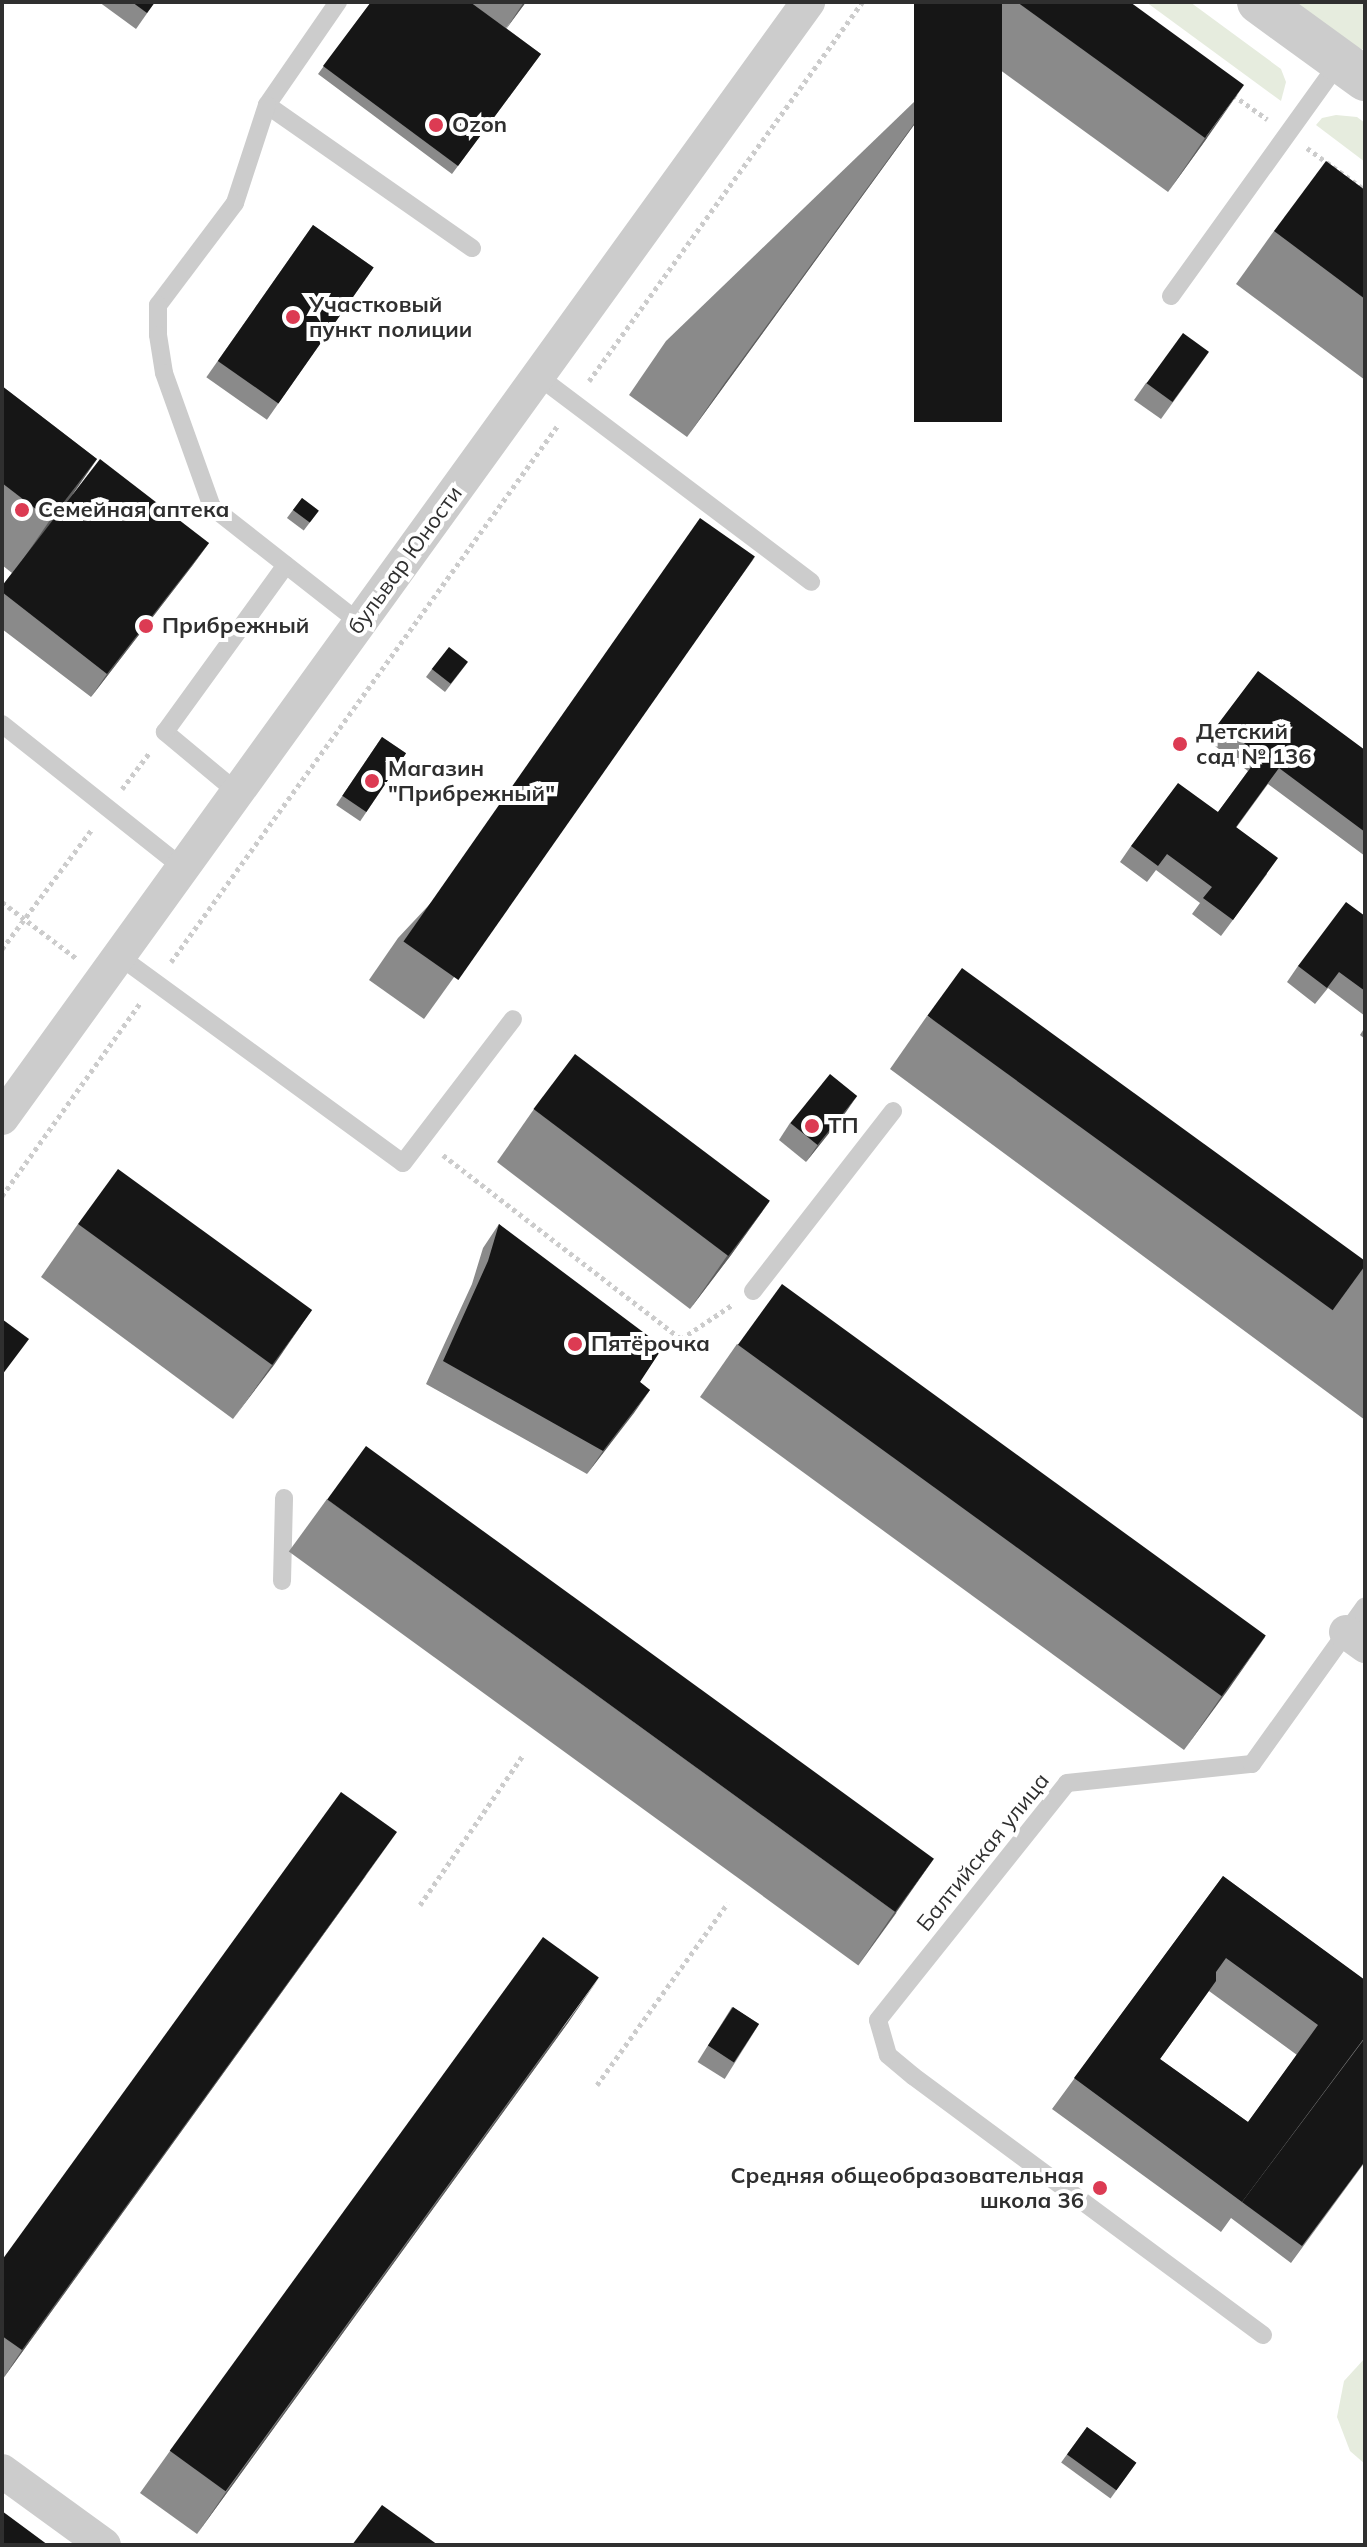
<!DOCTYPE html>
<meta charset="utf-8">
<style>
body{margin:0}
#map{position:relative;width:1367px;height:2547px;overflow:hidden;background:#fff;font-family:Mulish,sans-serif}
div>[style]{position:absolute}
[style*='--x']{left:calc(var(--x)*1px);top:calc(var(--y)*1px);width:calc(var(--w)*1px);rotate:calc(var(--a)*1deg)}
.green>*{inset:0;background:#e6ecde}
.path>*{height:5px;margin-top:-2.5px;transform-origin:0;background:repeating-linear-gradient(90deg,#ccc 0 4px,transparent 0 8px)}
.service>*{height:18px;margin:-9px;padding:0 9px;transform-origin:9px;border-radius:9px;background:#ccc}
.minor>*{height:34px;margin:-17px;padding:0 17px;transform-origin:17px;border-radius:17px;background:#ccc}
.tertiary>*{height:44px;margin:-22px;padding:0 22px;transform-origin:22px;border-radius:22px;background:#ccc}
.wall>*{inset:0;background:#8a8a8a;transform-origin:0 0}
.shaded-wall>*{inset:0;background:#5c5c5c}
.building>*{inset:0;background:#161616;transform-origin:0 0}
.dots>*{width:22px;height:22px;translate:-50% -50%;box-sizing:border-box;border:4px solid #fff;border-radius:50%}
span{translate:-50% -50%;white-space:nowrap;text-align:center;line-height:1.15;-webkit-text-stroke:8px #fff;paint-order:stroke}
.poi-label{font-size:22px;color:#2f2f2f;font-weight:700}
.left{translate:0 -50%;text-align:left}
.right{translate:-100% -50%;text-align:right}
.street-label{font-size:22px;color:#2f2f2f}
.frame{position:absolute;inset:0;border:4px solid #2f2f2f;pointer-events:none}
</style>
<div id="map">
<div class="green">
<div style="clip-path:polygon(1146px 2px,1190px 2px,1281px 69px,1286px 82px,1281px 101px)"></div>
<div style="clip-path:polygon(1291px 2px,1363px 2px,1365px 50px,1355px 47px)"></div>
<div style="clip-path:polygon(1336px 115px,1357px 117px,1365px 123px,1365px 162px,1316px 125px,1322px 118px)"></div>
<div style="clip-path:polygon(1365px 2358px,1365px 2464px,1350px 2451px,1337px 2417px,1344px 2381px)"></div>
</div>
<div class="path">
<div style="--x:1233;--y:95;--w:42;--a:35.2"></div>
<div style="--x:1307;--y:148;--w:72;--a:35.9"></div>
<div style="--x:589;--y:381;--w:467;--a:-54.2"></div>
<div style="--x:122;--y:789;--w:46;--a:-52.9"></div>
<div style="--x:2;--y:902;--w:94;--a:37.2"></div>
<div style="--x:2;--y:949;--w:150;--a:-53.1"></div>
<div style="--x:171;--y:962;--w:662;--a:-54.22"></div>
<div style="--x:443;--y:1155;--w:301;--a:37.7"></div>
<div style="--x:681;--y:1339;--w:61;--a:-33.7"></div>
<div style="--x:2;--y:1196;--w:239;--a:-54.4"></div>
<div style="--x:420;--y:1905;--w:182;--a:-55.5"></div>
<div style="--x:597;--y:2085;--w:224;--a:-54.3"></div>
</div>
<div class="service">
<div style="--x:338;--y:2;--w:125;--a:124.6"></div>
<div style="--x:267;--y:105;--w:250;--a:34.9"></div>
<div style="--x:267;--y:105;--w:103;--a:108.1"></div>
<div style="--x:235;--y:203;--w:128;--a:127"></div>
<div style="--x:158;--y:305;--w:30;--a:90"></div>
<div style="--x:158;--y:335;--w:38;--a:81"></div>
<div style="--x:164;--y:373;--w:142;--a:70.3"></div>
<div style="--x:212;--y:507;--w:188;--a:38.1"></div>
<div style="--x:1171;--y:296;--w:289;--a:-54.3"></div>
<div style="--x:538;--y:376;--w:342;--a:37"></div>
<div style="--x:2;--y:724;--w:231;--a:38.5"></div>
<div style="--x:237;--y:792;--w:94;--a:-140.2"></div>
<div style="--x:165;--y:732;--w:206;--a:-54.1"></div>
<div style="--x:119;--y:956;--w:351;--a:36.1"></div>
<div style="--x:403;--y:1163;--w:181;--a:-52.6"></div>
<div style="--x:753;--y:1291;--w:228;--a:-52.1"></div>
<div style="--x:282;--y:1581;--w:83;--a:-88.6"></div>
<div style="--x:1263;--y:2335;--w:435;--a:-143.5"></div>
<div style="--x:913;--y:2076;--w:33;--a:-140"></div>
<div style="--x:888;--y:2055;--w:36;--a:-106"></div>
<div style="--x:878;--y:2020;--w:303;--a:-51.4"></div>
<div style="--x:1067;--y:1783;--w:186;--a:-5.9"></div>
<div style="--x:1252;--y:1764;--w:194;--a:-54.4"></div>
</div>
<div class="minor">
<div style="--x:2;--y:1118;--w:1377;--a:-54.16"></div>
<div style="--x:1346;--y:1632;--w:24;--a:36"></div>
<div style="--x:2;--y:2471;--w:126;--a:36"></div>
</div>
<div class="tertiary">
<div style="--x:1259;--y:2;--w:131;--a:36"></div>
</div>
<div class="wall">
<div style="clip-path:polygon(99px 2px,155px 2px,136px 29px)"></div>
<div style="clip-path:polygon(371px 2px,526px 2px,506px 28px,541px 54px,452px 174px,318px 74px)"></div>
<div style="clip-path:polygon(1003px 2px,1130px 2px,1207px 138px,1168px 192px,970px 48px)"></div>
<div style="clip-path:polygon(970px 48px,687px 437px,629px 395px,666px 341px)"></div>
<div style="clip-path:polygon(1365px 190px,1365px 380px,1236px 284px,1274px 231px)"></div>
<div style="left:313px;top:225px;width:74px;height:186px;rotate:35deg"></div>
<div style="clip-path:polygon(1209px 352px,1161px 419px,1134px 400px,1146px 383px)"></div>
<div style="clip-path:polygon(2px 386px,97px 459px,73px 494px,209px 543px,192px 566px,91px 697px,2px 629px,2px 586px,12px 573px,2px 565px)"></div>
<div style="left:302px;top:498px;width:21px;height:25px;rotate:37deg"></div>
<div style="clip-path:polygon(755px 557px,424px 1019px,369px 980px,398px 938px)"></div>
<div style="clip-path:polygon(468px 662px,445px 692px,426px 677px,432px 669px)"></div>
<div style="clip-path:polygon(1218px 724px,1365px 750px,1365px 856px,1268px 784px,1236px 828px,1267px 874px,1221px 936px,1192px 914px,1200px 903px,1156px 870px,1147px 882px,1120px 862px,1131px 846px,1218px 812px,1248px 771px,1207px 740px)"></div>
<div style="left:382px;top:737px;width:29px;height:82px;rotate:34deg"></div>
<div style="clip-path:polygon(1365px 916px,1365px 1016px,1328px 988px,1315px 1004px,1287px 982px,1298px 966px)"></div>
<div style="clip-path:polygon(927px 1016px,1365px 1266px,1365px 1420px,890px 1069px)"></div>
<div style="clip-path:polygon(1365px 1027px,1365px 1039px,1360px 1035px)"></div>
<div style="clip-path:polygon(857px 1096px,806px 1162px,779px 1140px,790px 1123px)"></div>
<div style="clip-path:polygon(534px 1109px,769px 1202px,731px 1255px,690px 1309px,497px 1162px)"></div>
<div style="clip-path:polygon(78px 1224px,311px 1311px,233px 1419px,41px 1277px)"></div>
<div style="clip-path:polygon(499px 1224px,640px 1382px,650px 1390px,587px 1474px,426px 1384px,472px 1284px,483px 1248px)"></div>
<div style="clip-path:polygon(737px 1344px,1265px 1637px,1184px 1750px,700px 1397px)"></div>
<div style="left:327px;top:1499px;width:704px;height:65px;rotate:36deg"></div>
<div style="clip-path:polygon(367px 1874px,2px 2380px,2px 2260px)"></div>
<div style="clip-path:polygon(evenodd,1223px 1876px,1364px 1980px,1365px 2162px,1291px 2263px,1231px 2218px,1221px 2232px,1052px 2109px,1223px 1876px,1209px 1991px,1297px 2055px,1248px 2122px,1160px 2059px,1209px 1991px)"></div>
<div style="left:732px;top:2007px;width:32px;height:65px;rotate:32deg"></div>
<div style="clip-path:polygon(570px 2020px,197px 2534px,140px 2493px,170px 2451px)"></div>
<div style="left:1087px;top:2427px;width:61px;height:44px;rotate:36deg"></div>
</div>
<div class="shaded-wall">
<div style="clip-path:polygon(524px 2px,526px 2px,501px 36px)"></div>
<div style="clip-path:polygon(1003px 2px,970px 48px,687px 437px,724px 384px)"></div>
<div style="clip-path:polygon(1244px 85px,1207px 138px,1168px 192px,1205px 138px)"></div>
<div style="clip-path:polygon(97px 459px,60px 512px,13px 574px,50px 520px)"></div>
<div style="clip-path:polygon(209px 543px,192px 566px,91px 697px,107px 674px)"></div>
<div style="clip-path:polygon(857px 1096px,846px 1112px,806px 1162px,817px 1146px)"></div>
<div style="clip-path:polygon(769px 1202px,731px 1255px,690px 1309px,727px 1256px)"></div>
<div style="clip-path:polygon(311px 1311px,274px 1365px,233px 1419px,271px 1366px)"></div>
<div style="clip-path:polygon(650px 1390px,634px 1413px,587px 1474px,603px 1451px)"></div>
<div style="clip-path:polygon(1265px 1637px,1228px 1690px,1184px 1750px,1221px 1697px)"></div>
<div style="clip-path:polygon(397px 1832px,367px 1874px,2px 2380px,22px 2350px)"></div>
<div style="clip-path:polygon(935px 1857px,898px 1910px,859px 1964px,896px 1910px)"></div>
<div style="clip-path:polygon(599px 1978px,570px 2020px,197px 2534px,226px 2492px)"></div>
</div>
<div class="building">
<div style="clip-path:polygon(132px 2px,155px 2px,147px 13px)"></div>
<div style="clip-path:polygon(371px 2px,470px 2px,541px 54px,458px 166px,323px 66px)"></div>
<div style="left:914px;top:2px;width:88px;height:420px"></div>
<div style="clip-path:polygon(1017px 2px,1130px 2px,1244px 85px,1205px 138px)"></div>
<div style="clip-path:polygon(1326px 161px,1365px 190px,1365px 299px,1274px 231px)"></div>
<div style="left:313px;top:225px;width:74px;height:166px;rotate:35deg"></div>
<div style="left:1183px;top:333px;width:32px;height:62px;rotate:36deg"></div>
<div style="clip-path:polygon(2px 386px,97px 459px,50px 520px,2px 483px)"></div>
<div style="clip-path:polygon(100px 459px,209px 543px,107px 674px,2px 592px,2px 586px)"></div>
<div style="left:302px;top:498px;width:21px;height:15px;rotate:37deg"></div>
<div style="left:700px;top:518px;width:67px;height:517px;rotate:35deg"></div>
<div style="left:449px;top:647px;width:24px;height:28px;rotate:38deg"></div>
<div style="clip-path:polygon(1258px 671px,1365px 750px,1365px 832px,1279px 768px,1236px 827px,1278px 858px,1233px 920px,1203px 898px,1212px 887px,1167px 854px,1158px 866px,1131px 846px,1178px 783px,1218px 812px,1260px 755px,1218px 724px)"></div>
<div style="left:382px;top:737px;width:29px;height:71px;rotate:34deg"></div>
<div style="clip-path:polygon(1346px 902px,1365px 916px,1365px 991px,1339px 972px,1327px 988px,1298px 966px)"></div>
<div style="left:962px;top:968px;width:501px;height:59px;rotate:36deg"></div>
<div style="left:575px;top:1054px;width:244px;height:69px;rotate:37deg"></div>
<div style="left:830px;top:1074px;width:35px;height:63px;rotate:39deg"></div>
<div style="left:118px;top:1169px;width:240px;height:68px;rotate:36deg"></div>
<div style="clip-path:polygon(499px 1224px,663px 1347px,640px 1382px,650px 1390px,603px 1451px,443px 1361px,488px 1261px)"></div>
<div style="left:782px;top:1284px;width:598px;height:75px;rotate:36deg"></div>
<div style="clip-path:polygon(2px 1319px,29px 1339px,2px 1375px)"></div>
<div style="left:366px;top:1446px;width:702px;height:66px;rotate:36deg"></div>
<div style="clip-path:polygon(341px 1792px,397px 1832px,22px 2350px,2px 2336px,2px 2260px)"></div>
<div style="clip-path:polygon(evenodd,1223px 1876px,1365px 1980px,1365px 2037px,1242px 2202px,1074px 2078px,1223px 1876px,1226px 1958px,1318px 2025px,1248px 2122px,1160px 2059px,1216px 1981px,1216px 1972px,1226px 1958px)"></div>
<div style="left:543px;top:1937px;width:69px;height:635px;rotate:36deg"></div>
<div style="left:733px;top:2007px;width:31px;height:46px;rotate:33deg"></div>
<div style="clip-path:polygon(1365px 2038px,1365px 2161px,1302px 2246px,1242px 2202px)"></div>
<div style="left:1087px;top:2427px;width:61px;height:34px;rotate:36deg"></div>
<div style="clip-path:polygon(382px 2505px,438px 2545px,352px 2545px)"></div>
<div style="clip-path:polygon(2px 2511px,48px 2545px,2px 2545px)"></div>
</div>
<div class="dots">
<div style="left:436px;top:125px;background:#dc3b53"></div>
<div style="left:293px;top:317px;background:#dc3b53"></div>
<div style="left:22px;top:510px;background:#dc3b53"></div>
<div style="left:146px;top:626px;background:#dc3b53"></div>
<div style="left:1180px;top:744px;background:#dc3b53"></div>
<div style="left:372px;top:781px;background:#dc3b53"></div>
<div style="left:812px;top:1126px;background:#dc3b53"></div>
<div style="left:575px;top:1344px;background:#dc3b53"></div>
<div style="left:1100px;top:2188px;background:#dc3b53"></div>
</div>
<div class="poi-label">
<span class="left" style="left:452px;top:125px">Ozon</span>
<span class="left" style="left:309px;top:317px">Участковый<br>пункт полиции</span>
<span class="left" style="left:38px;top:510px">Семейная аптека</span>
<span class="left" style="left:162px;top:626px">Прибрежный</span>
<span class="left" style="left:1196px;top:744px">Детский<br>сад № 136</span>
<span class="left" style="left:388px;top:781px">Магазин<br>"Прибрежный"</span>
<span class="left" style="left:828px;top:1126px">ТП</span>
<span class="left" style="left:591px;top:1344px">Пятёрочка</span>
<span class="right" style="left:1084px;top:2188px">Средняя общеобразовательная<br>школа 36</span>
</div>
<div class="street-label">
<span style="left:405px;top:560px;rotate:-54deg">бульвар Юности</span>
<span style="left:983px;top:1852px;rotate:-51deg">Балтийская улица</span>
</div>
<div class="frame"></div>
</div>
